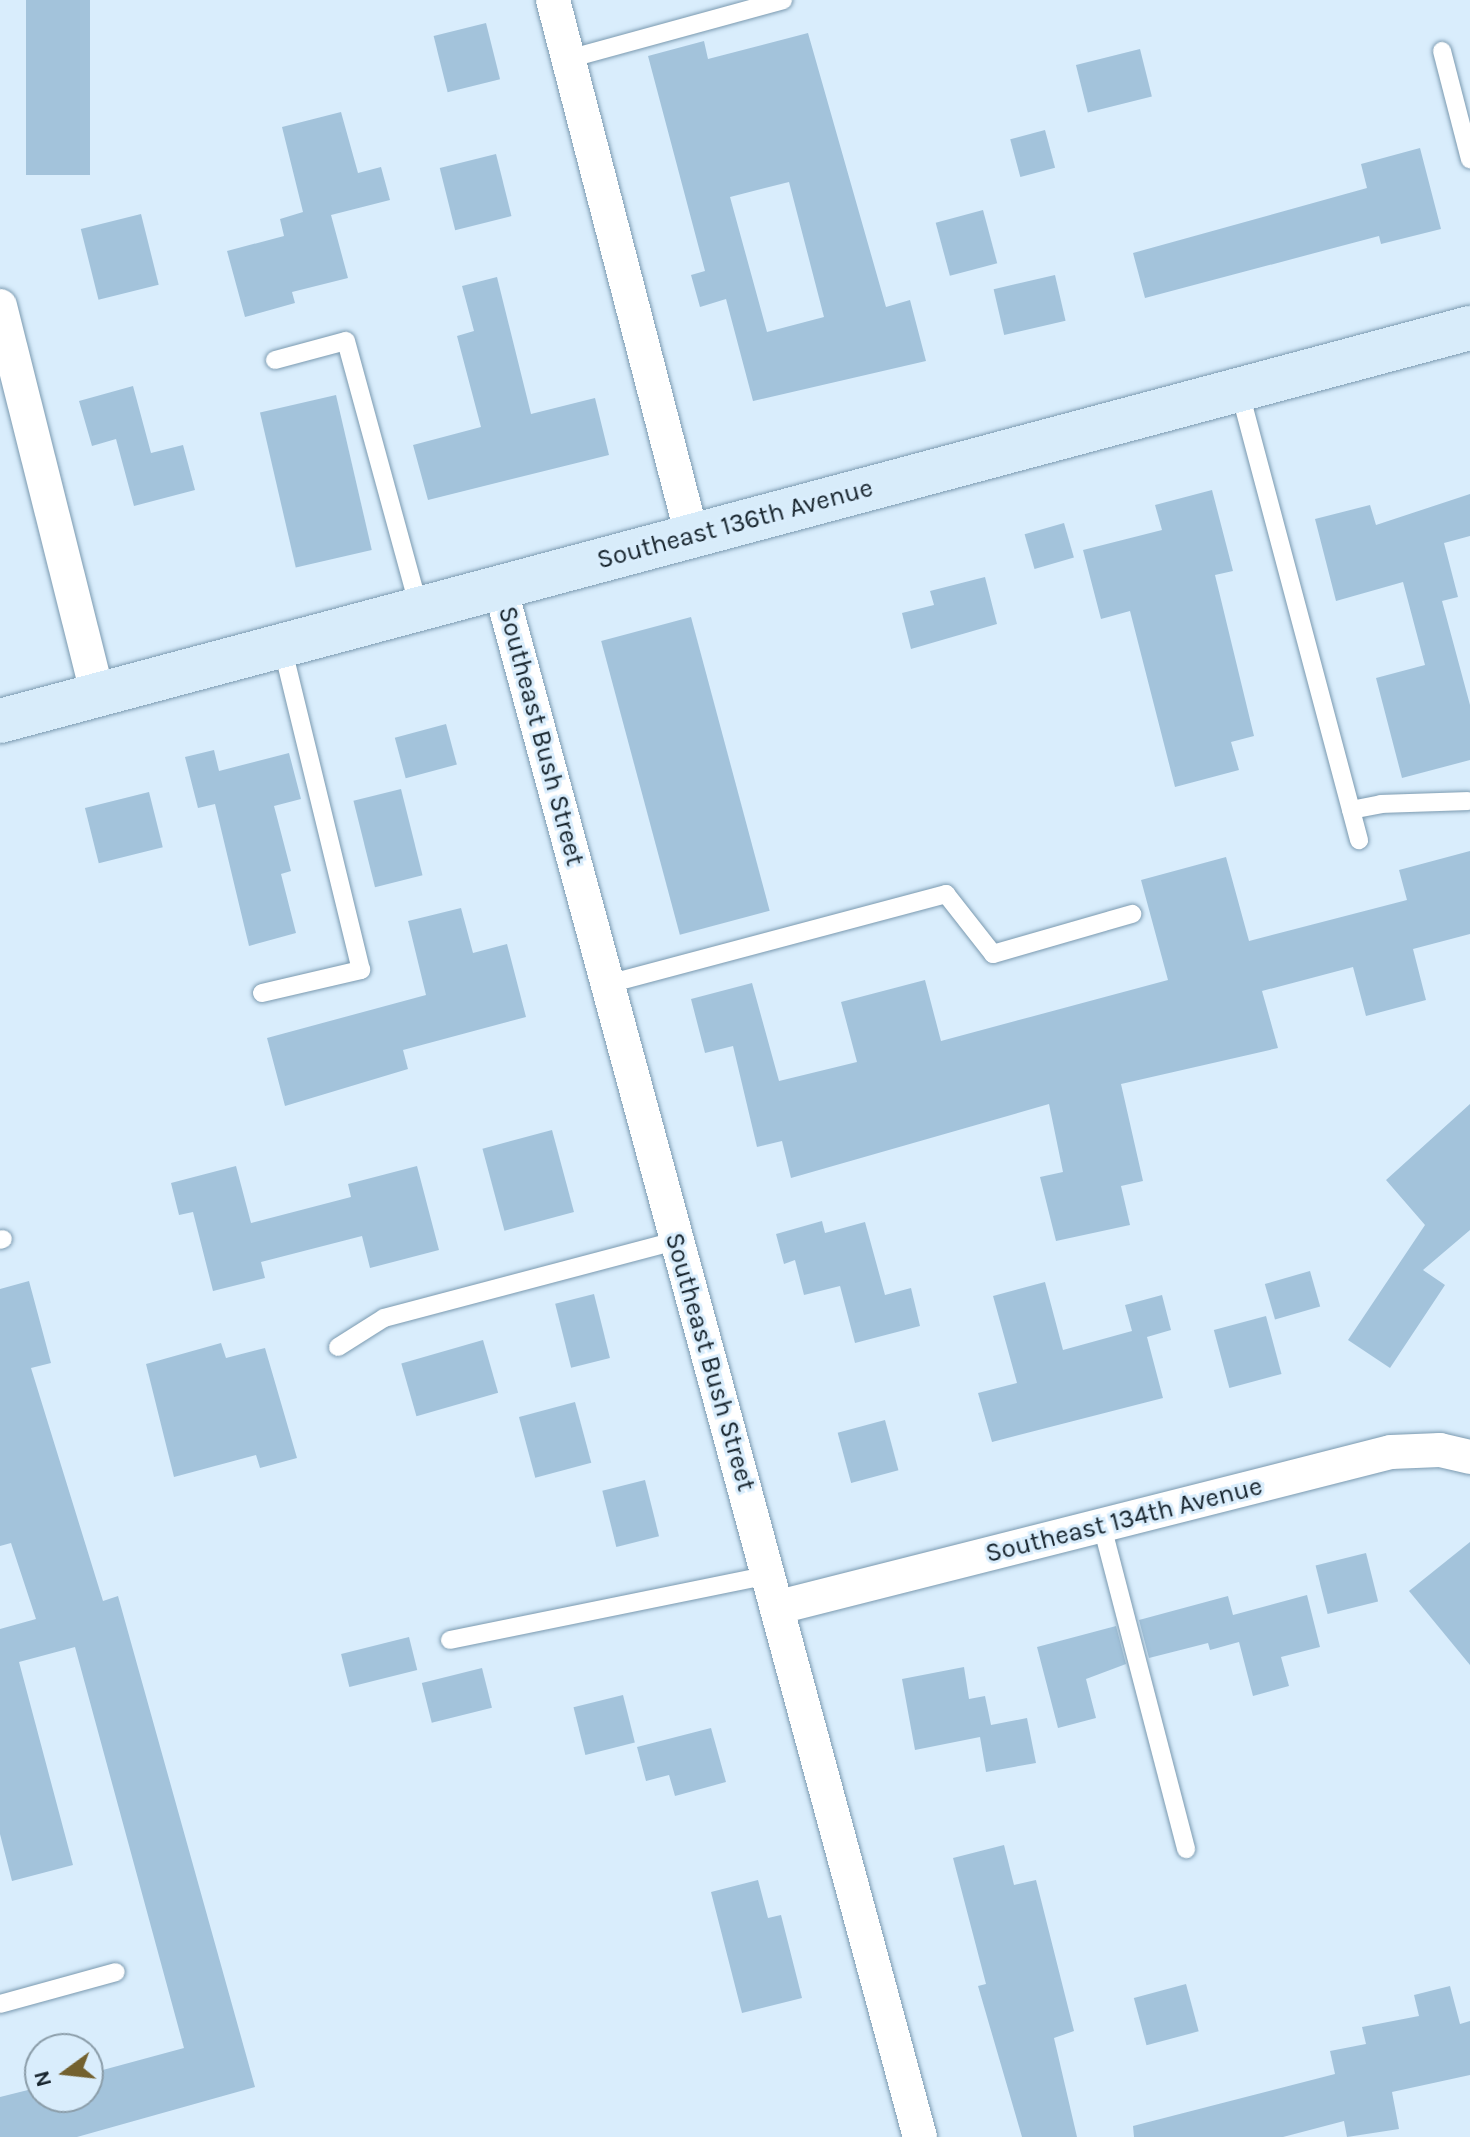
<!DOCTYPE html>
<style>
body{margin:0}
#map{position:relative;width:1470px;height:2137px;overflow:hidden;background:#d9edfc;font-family:Karla,sans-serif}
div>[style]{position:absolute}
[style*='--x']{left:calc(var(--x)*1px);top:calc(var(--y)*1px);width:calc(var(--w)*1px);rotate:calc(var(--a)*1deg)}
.building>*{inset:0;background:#a3c3db;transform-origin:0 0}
.roads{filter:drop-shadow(0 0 2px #7b9ab0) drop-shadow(0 0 2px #7b9ab0)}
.lane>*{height:18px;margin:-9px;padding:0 9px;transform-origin:9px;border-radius:9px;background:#fff}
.street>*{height:34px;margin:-17px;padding:0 17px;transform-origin:17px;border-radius:17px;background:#fff}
.secondary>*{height:44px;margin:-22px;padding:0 22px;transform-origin:22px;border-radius:22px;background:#d8ecfa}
span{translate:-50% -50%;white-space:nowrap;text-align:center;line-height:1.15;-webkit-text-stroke:6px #d9edfc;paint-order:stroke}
.street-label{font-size:26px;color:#17242d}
.north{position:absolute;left:24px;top:2033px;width:80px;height:80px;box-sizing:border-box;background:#d9edfc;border:2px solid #8b9da9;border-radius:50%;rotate:255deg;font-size:22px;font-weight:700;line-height:32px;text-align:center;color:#17242d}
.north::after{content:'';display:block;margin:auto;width:28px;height:36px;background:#73612f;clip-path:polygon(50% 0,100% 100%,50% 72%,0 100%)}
</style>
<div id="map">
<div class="building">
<div style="left:26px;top:0;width:64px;height:175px"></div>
<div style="left:486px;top:23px;width:58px;height:54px;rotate:76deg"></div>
<div style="clip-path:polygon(evenodd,808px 33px,886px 307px,910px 300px,926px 361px,753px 401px,726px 299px,700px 307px,691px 275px,705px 271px,648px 56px,704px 41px,708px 59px,808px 33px,789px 182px,824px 317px,767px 332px,730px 197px,789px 182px)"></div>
<div style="left:1140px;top:49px;width:49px;height:66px;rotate:76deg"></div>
<div style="clip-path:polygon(341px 112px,358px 173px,381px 167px,390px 200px,331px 215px,348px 278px,292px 292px,295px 303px,245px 317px,227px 251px,284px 236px,280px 219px,303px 212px,282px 127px)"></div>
<div style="left:1045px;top:130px;width:39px;height:36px;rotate:75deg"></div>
<div style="clip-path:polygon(1420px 148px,1441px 229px,1381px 244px,1379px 236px,1145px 298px,1133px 253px,1367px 188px,1361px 164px)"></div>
<div style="left:496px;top:154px;width:64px;height:58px;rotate:76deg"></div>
<div style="left:983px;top:210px;width:55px;height:49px;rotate:75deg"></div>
<div style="left:141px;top:214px;width:73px;height:62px;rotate:76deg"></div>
<div style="left:1055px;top:275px;width:47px;height:63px;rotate:77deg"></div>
<div style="clip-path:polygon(497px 277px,531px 414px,595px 398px,609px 455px,428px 500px,413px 445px,481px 427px,457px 336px,474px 331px,462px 286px)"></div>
<div style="clip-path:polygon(133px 386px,151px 453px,183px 445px,195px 490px,134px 506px,116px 439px,92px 446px,79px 401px)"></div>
<div style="left:336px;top:395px;width:159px;height:78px;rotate:77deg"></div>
<div style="clip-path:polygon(1212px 490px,1233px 571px,1215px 575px,1254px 736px,1231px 742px,1239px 770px,1175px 787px,1130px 611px,1101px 619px,1083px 550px,1162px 530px,1155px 505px)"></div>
<div style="clip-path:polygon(1470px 494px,1470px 536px,1444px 543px,1458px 597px,1442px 601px,1470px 705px,1470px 760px,1402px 778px,1376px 678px,1425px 665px,1403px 582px,1336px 601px,1315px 519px,1370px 505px,1376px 525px)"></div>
<div style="left:1064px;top:523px;width:36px;height:41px;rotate:74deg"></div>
<div style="clip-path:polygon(985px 577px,997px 624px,911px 649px,902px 613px,934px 605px,930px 591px)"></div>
<div style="left:691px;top:617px;width:304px;height:93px;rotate:75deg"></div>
<div style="left:446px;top:724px;width:42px;height:53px;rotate:75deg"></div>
<div style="clip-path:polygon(214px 750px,219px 771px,289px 753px,301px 799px,274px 806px,291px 871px,281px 874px,296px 933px,249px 946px,215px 804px,198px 808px,185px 757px)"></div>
<div style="left:401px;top:789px;width:89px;height:49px;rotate:76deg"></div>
<div style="left:149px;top:792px;width:57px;height:66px;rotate:76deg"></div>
<div style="clip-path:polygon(1470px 851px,1470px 934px,1413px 949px,1426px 1000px,1366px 1016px,1353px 967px,1262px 991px,1278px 1048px,1121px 1084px,1143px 1181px,1121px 1186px,1130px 1225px,1056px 1241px,1040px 1177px,1063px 1172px,1049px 1104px,791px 1178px,782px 1141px,757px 1147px,733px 1046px,705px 1053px,691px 999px,752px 983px,779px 1081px,857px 1062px,841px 1002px,925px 980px,941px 1041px,1168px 980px,1141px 880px,1226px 857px,1249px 941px,1407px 900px,1399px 870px)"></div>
<div style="clip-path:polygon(461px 908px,473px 953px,507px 944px,526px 1017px,403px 1050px,408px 1069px,285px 1106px,267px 1038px,426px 995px,408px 921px)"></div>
<div style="clip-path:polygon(1470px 1104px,1470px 1230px,1423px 1270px,1445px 1285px,1390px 1368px,1348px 1340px,1425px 1225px,1386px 1180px)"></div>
<div style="left:552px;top:1130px;width:85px;height:72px;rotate:75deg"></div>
<div style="clip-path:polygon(236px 1166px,251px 1223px,351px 1197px,348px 1184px,417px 1166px,439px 1250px,370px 1268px,362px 1236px,261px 1262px,265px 1278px,213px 1291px,193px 1212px,179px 1215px,171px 1183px)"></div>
<div style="clip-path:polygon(822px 1221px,825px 1233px,865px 1222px,885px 1295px,911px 1288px,920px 1326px,855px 1343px,840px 1286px,804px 1295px,795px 1260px,784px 1264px,776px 1234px)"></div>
<div style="left:1310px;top:1271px;width:37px;height:47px;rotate:74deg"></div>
<div style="clip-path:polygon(29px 1281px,51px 1363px,31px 1368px,103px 1601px,118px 1596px,255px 2087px,77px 2137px,0 2137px,0 2097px,40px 2087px,40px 2097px,88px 2097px,88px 2074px,184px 2048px,75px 1647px,19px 1662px,73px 1865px,12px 1881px,0 1834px,0 1629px,36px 1619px,11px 1543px,0 1546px,0 1289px)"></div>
<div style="clip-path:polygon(1045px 1282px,1063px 1350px,1132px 1331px,1125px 1305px,1162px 1295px,1171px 1330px,1147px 1337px,1163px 1398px,992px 1442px,978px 1393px,1017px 1383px,993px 1296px)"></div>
<div style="left:594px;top:1294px;width:66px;height:40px;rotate:76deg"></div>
<div style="left:1266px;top:1316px;width:60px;height:54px;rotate:75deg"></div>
<div style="left:483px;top:1340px;width:55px;height:85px;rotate:74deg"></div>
<div style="clip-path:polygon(221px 1343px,226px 1358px,265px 1348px,297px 1458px,260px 1468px,256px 1455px,174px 1477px,146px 1364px)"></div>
<div style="left:575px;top:1402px;width:63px;height:58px;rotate:75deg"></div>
<div style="left:885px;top:1420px;width:52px;height:49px;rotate:75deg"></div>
<div style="left:645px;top:1480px;width:58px;height:44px;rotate:76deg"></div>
<div style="clip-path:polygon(1470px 1542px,1470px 1665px,1409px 1591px)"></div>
<div style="left:1366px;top:1553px;width:50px;height:52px;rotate:76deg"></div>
<div style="clip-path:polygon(1307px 1595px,1320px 1647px,1281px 1657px,1289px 1686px,1253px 1696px,1239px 1642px,1210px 1650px,1208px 1643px,1149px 1658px,1139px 1620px,1228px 1596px,1233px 1615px)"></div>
<div style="clip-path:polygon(1116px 1626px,1126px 1664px,1086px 1679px,1096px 1718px,1058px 1728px,1037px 1647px)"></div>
<div style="left:409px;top:1637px;width:34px;height:70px;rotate:76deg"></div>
<div style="clip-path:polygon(964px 1667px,969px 1699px,985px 1696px,991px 1725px,1027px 1718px,1036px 1763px,986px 1772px,980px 1737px,915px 1750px,902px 1679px)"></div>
<div style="left:482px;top:1668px;width:41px;height:62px;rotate:76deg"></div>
<div style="left:623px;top:1695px;width:49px;height:51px;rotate:76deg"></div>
<div style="clip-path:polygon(711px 1728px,726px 1782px,675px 1796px,669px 1775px,646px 1781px,637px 1747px)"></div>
<div style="clip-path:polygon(1004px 1845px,1014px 1885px,1036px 1880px,1074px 2031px,1054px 2038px,1077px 2137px,1022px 2137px,978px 1986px,986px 1984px,953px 1858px)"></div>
<div style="clip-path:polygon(758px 1880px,768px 1918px,781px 1915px,802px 1998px,742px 2013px,711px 1892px)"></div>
<div style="left:1186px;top:1984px;width:49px;height:54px;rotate:75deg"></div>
<div style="clip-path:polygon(1450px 1986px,1460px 2024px,1470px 2021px,1470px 2075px,1392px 2092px,1399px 2129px,1347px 2137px,1344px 2121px,1283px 2137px,1134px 2137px,1133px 2126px,1335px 2074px,1330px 2051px,1366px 2044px,1362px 2027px,1419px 2016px,1414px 1995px)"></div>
</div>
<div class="roads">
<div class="lane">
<div style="--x:1442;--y:51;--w:112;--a:75.5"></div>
<div style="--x:568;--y:59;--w:223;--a:-15.3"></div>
<div style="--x:275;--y:360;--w:73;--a:-15"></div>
<div style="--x:346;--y:341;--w:277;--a:74.7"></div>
<div style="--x:1239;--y:389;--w:467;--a:75.1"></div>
<div style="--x:1351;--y:810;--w:31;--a:-11"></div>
<div style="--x:1381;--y:804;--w:87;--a:-2"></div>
<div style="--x:608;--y:984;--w:350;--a:-14.9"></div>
<div style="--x:946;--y:894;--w:76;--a:51.9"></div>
<div style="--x:993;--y:954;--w:145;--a:-16.1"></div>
<div style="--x:262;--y:993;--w:102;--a:-13.1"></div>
<div style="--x:361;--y:970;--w:334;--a:-103.7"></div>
<div style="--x:0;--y:1240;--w:3;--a:-18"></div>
<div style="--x:338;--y:1347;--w:54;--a:-32.2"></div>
<div style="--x:384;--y:1318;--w:301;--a:-14.8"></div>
<div style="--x:1102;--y:1526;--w:334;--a:75.4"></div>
<div style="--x:450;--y:1640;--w:327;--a:-11.5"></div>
<div style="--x:0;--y:2004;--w:120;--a:-15.4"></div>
</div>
<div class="street">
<div style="--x:553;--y:0;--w:554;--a:75.46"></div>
<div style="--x:0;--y:306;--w:401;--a:75.9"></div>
<div style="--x:500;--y:587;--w:1606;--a:74.84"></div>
<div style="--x:779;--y:1607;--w:631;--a:-14.21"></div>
<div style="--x:1391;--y:1452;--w:49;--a:-2.3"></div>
<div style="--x:1440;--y:1450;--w:31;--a:13"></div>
</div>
<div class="secondary">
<div style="--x:0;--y:721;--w:1522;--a:-14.97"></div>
</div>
</div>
<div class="street-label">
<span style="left:735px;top:524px;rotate:-15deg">Southeast 136th Avenue</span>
<span style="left:541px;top:736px;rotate:75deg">Southeast Bush Street</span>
<span style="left:710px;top:1362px;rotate:74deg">Southeast Bush Street</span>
<span style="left:1124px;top:1520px;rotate:-14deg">Southeast 134th Avenue</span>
</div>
<div class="north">N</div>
</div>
